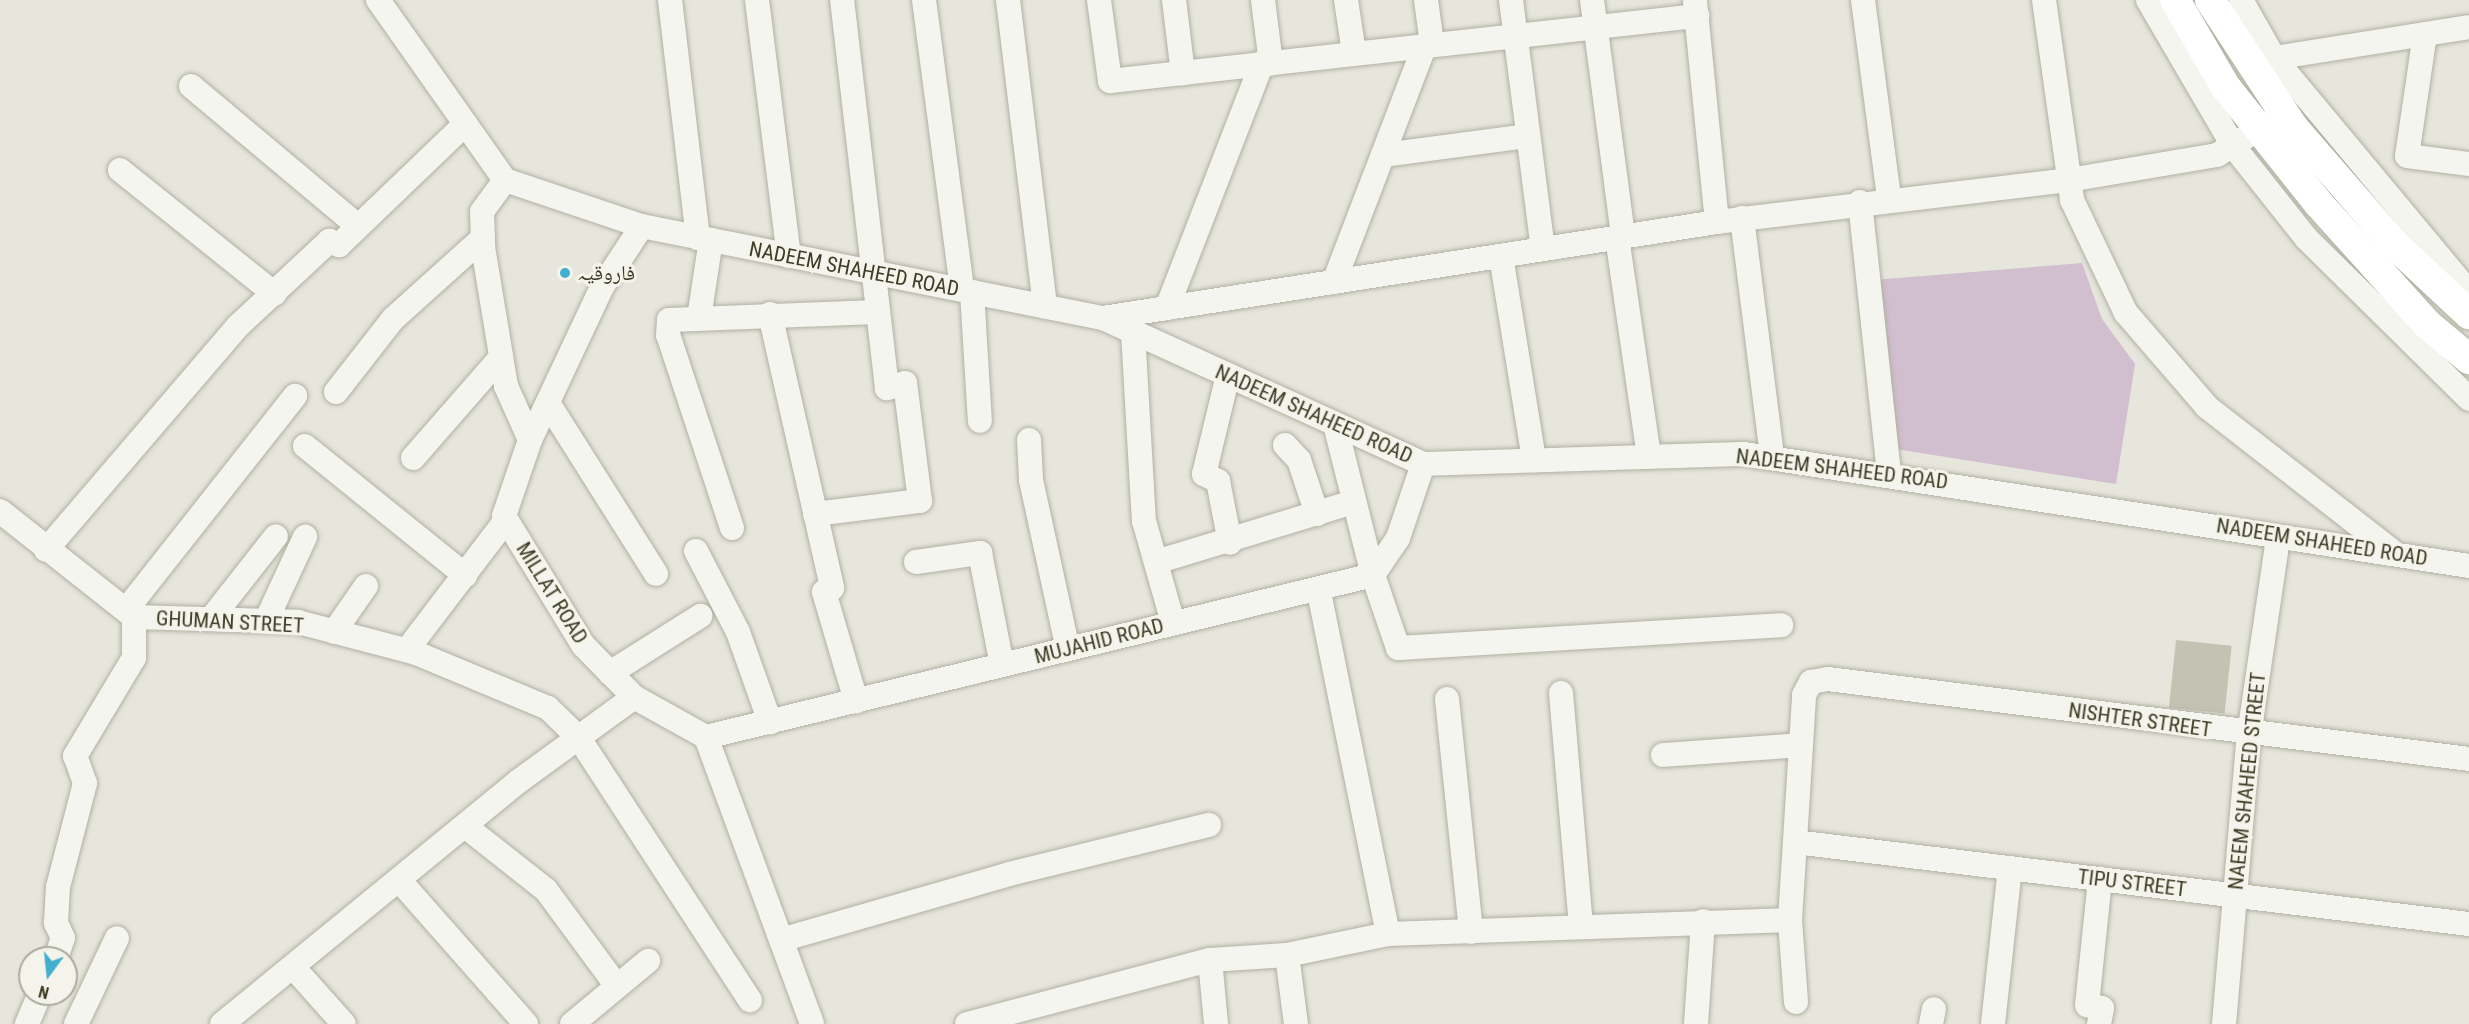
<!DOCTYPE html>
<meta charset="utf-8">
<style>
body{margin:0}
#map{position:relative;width:2469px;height:1024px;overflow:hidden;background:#e7e6dd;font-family:"Roboto Condensed","Noto Naskh Arabic",sans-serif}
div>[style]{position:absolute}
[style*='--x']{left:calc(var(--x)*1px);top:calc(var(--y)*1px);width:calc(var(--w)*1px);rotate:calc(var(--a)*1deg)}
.green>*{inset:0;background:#d1becf}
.building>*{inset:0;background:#c3c3b4;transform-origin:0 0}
.roads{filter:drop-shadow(0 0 2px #b1b0a2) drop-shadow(0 0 2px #b1b0a2)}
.minor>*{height:24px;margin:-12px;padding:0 12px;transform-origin:12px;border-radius:12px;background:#f5f5ef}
.major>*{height:30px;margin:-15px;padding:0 15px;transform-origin:15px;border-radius:15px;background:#fff}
.dots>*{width:16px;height:16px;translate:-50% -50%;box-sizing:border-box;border:3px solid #f4f4ec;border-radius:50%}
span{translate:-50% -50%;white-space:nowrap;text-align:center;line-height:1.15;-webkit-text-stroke:6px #f4f4ec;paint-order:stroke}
.street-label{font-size:21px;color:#3d3d26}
.poi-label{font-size:21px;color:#3d3d26}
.left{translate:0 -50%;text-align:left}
.north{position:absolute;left:18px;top:946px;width:60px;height:60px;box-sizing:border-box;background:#f4f4ec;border:2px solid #abab9d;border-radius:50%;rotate:195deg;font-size:16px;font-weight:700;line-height:24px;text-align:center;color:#3d3d26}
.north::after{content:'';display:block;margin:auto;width:21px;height:27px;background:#41afcd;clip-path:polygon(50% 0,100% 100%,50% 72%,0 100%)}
</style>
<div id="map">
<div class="green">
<div style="clip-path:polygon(2082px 263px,2102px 319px,2135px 364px,2116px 484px,1883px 447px,1874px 280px)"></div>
</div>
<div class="building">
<div style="left:2176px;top:640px;width:56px;height:68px;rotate:6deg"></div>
</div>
<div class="roads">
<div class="minor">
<div style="--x:378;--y:0;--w:220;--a:54.8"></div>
<div style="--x:505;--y:180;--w:145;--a:18.6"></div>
<div style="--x:642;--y:226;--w:470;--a:11.3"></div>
<div style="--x:1103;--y:318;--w:352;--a:24.5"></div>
<div style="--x:1423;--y:464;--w:321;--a:-1.8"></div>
<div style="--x:1744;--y:454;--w:734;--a:8.78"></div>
<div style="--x:670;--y:0;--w:240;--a:83.3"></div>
<div style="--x:757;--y:0;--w:258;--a:82.9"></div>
<div style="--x:924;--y:0;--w:292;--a:82.5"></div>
<div style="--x:1008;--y:0;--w:309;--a:83.1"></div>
<div style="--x:1099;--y:0;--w:82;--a:82.3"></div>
<div style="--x:1110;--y:81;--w:591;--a:-6.32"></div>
<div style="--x:1174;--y:0;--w:74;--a:83"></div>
<div style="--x:1263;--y:0;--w:64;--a:82.8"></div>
<div style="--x:1346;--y:0;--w:54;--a:81.4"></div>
<div style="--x:1426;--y:0;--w:44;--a:82.2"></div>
<div style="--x:1511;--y:0;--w:251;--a:82.7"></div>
<div style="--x:1592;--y:0;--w:239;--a:82.5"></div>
<div style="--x:1863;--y:0;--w:200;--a:82.5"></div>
<div style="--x:2044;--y:0;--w:202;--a:82"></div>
<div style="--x:2072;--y:200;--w:125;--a:64.5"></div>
<div style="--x:2126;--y:313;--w:124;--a:49.2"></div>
<div style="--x:2207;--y:407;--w:233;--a:37.9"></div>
<div style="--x:2148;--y:0;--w:170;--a:59.7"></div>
<div style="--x:2234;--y:147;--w:116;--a:51.6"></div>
<div style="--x:2306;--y:238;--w:229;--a:44.6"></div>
<div style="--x:2241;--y:0;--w:67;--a:60.4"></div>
<div style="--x:2274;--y:58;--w:305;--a:50.2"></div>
<div style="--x:1695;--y:2;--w:221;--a:84.3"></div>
<div style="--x:2425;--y:34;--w:123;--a:98.4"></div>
<div style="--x:2407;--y:156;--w:63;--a:7.4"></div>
<div style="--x:2274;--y:58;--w:197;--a:-9"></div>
<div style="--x:191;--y:86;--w:218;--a:40"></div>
<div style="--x:1383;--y:155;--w:146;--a:-7.5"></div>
<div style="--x:120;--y:170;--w:198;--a:38.7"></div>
<div style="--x:505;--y:180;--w:39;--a:126"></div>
<div style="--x:482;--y:212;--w:35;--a:88"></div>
<div style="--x:483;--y:247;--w:141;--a:80.6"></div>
<div style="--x:506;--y:386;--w:59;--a:66"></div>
<div style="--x:1860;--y:202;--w:272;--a:83.9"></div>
<div style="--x:1742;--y:218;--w:241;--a:82.8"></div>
<div style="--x:642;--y:226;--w:73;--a:123.3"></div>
<div style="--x:602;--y:287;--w:169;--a:115.2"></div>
<div style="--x:530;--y:440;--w:80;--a:108.9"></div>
<div style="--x:504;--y:516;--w:151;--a:58.5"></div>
<div style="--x:583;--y:645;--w:73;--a:45.6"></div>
<div style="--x:634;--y:697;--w:82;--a:29.1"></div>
<div style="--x:706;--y:737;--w:306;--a:69.7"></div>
<div style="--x:1617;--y:237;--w:222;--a:81.7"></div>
<div style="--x:1501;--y:256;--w:207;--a:80.8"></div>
<div style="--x:1334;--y:282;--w:254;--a:-69"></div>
<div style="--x:972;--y:292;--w:129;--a:86.5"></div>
<div style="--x:1167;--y:308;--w:263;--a:-68.8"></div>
<div style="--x:770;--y:314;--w:281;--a:77.2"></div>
<div style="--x:832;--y:588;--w:9;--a:153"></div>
<div style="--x:824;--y:592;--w:114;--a:73.6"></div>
<div style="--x:699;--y:318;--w:79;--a:-81.3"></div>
<div style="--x:1103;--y:318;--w:621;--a:-8.89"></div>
<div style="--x:1717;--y:222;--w:354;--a:-6.8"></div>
<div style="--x:2069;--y:180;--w:150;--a:-9.6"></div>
<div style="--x:2217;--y:155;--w:68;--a:-31.8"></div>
<div style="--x:1133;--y:332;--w:189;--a:86.7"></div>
<div style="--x:1144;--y:521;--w:106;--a:74.1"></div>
<div style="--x:1228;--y:375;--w:102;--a:103.6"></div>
<div style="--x:1204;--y:474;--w:16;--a:27"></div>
<div style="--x:1218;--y:481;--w:63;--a:79"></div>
<div style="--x:336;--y:392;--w:93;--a:-52"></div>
<div style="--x:393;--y:319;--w:121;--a:-42"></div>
<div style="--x:548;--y:403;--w:202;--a:57.7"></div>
<div style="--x:1335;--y:424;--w:156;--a:75.9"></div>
<div style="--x:1373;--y:575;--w:77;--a:71.1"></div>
<div style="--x:1398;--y:648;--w:384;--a:-3.4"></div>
<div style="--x:1029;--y:440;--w:40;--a:87.1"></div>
<div style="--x:1031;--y:480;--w:173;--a:77.7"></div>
<div style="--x:1285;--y:445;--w:21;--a:47"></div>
<div style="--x:1299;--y:460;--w:57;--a:71.6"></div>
<div style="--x:305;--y:446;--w:206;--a:38.9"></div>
<div style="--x:413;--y:458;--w:134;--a:-48.9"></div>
<div style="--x:0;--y:511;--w:171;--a:38.3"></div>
<div style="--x:134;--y:617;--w:164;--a:1.7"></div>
<div style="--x:298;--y:622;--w:122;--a:14.7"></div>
<div style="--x:416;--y:653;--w:143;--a:22.6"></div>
<div style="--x:548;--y:708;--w:43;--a:44.1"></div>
<div style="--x:579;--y:738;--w:313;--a:56.9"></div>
<div style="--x:815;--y:514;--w:106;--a:-7.1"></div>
<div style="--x:920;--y:501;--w:119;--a:-97.2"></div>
<div style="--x:905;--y:383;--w:19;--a:164"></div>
<div style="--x:887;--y:388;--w:391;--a:-96.6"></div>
<div style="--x:732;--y:528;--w:203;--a:-108.3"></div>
<div style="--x:668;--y:335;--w:15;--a:-86"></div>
<div style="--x:669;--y:320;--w:208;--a:-2.2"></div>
<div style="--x:46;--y:550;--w:295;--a:-49.4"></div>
<div style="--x:238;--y:326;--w:125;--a:-43"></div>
<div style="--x:329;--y:241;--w:11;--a:22"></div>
<div style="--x:339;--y:245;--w:175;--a:-43.8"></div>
<div style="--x:696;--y:551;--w:91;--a:62.6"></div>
<div style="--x:738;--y:632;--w:96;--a:70.4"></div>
<div style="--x:916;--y:562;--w:65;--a:-8"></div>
<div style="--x:980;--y:553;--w:114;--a:78.9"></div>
<div style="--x:1156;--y:562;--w:207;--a:-16.9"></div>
<div style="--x:1319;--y:592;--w:349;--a:78.6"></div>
<div style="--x:126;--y:610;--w:273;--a:-51.7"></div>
<div style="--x:211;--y:619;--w:105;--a:-51.9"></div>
<div style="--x:266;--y:621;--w:93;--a:-65.1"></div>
<div style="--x:334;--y:632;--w:56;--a:-55.2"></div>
<div style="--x:407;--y:650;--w:163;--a:-52.7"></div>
<div style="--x:610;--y:673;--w:107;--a:-32.3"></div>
<div style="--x:1561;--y:693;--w:232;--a:85.1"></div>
<div style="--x:1447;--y:699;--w:234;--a:84.1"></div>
<div style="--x:706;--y:737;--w:686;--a:-13.65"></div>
<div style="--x:1373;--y:575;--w:45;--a:-56"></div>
<div style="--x:1398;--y:538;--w:78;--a:-71.3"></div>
<div style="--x:1663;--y:755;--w:138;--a:-4.1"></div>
<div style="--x:465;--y:826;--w:103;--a:38.3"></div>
<div style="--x:546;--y:890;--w:118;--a:53.6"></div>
<div style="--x:1795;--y:842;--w:679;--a:6.94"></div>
<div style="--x:399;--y:880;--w:192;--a:48.6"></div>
<div style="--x:781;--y:940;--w:237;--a:-16.1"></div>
<div style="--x:1009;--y:874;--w:206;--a:-13.8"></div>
<div style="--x:1287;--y:955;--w:70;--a:82.6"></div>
<div style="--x:56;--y:958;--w:21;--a:-71"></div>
<div style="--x:63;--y:938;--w:17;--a:-115"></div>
<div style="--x:56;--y:923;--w:36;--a:-87"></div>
<div style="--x:58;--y:887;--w:107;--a:-75.4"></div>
<div style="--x:85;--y:783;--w:29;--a:-110"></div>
<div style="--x:75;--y:756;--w:114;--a:-59"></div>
<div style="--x:134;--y:658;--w:41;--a:-90"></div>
<div style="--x:1210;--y:960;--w:64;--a:84.6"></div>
<div style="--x:293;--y:967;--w:76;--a:48.2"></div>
<div style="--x:1796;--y:1002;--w:82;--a:-94.2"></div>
<div style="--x:1790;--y:920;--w:225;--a:-86.4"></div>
<div style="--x:1804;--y:695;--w:15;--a:-62"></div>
<div style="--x:1811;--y:682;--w:17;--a:-10"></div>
<div style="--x:1828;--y:679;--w:646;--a:7.11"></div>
<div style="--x:27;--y:1024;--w:33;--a:-67"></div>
<div style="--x:76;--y:1024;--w:95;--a:-64.5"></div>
<div style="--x:222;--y:1024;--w:384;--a:-39.3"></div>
<div style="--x:519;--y:781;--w:142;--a:-36.1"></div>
<div style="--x:572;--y:1024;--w:99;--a:-39.7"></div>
<div style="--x:967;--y:1024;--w:251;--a:-14.8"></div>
<div style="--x:1210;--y:960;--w:77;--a:-3.7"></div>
<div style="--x:1287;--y:955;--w:103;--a:-11.7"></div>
<div style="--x:1388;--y:934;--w:402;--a:-2"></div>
<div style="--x:1696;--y:1024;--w:103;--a:-86.1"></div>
<div style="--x:1931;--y:1024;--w:15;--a:-79"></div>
<div style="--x:1993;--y:1024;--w:157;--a:-83.8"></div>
<div style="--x:2099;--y:1024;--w:16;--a:-79"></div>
<div style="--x:2102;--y:1008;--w:15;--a:-169"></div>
<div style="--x:2087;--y:1005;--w:127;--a:-84.1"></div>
<div style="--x:2224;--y:1024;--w:290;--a:-85.1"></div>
<div style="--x:2249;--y:735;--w:198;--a:-81.6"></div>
</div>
<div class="major">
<div style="--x:2175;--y:0;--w:99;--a:59.8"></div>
<div style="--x:2225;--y:86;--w:151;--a:51.5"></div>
<div style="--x:2319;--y:204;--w:161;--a:48"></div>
<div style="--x:2427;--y:324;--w:55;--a:39.8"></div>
<div style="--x:2210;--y:0;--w:152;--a:56.8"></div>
<div style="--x:2293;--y:127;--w:157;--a:49.1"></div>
<div style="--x:2396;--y:246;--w:100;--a:43"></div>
</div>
</div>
<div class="dots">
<div style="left:565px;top:273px;background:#41afcd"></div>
</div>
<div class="street-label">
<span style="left:854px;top:269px;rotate:11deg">NADEEM SHAHEED ROAD</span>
<span style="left:1314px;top:414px;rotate:24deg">NADEEM SHAHEED ROAD</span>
<span style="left:1842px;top:469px;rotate:7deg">NADEEM SHAHEED ROAD</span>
<span style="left:2322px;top:542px;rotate:9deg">NADEEM SHAHEED ROAD</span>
<span style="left:552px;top:593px;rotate:58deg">MILLAT ROAD</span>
<span style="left:230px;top:622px;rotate:3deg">GHUMAN STREET</span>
<span style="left:1099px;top:641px;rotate:-14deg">MUJAHID ROAD</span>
<span style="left:2140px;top:720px;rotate:8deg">NISHTER STREET</span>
<span style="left:2247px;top:781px;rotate:-84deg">NAEEM SHAHEED STREET</span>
<span style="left:2132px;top:883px;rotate:7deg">TIPU STREET</span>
</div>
<div class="poi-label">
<span class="left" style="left:577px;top:273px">فاروقیہ</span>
</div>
<div class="north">N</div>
</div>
